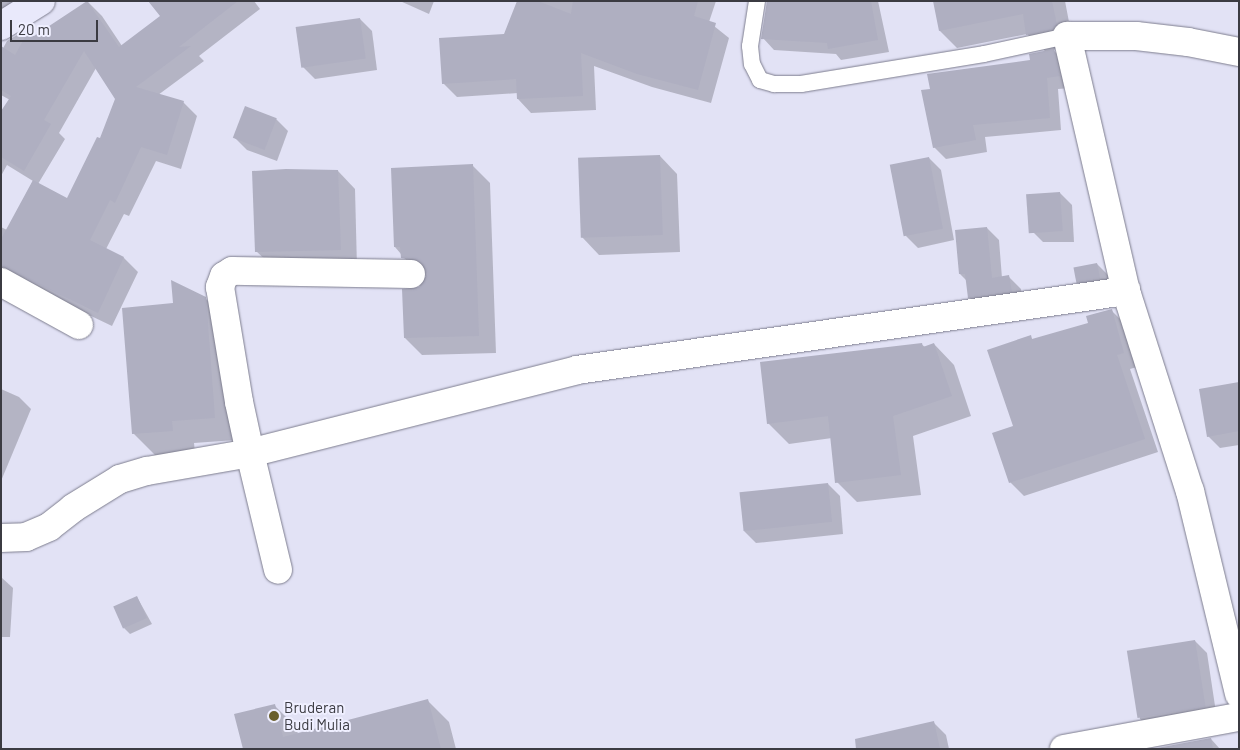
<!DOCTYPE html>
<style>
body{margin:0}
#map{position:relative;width:1240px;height:750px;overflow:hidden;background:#e2e2f5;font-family:Barlow,sans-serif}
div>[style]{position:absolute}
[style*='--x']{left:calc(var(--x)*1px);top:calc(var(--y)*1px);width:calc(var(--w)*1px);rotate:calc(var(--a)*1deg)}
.shadow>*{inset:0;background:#0003}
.building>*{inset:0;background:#afafc1;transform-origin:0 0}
.roads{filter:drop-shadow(0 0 1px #7d7d8e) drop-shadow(0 0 1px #7d7d8e)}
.lane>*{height:16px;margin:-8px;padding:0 8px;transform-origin:8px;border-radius:8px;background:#fff}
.street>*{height:28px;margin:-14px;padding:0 14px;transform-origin:14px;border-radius:14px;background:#fff}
.secondary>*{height:28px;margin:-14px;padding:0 14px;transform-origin:14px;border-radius:14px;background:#e9e9fb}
.dots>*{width:14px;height:14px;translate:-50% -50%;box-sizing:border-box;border:2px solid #efefff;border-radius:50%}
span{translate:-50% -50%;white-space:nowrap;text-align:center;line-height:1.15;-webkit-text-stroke:4px #efefff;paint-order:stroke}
.poi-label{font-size:15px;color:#3b3b42}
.left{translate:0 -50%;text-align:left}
.frame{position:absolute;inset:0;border:2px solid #3b3b42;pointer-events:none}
.scale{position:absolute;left:10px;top:20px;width:88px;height:22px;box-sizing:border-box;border:2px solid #3b3b42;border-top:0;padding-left:6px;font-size:15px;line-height:18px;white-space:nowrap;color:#3b3b42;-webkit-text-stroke:4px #efefff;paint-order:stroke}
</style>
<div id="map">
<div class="shadow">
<div style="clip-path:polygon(1px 1px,20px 1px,1px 11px)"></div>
<div style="clip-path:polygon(evenodd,167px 1px,254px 1px,260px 9px,199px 56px,204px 61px,158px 95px,183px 102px,197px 116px,181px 169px,156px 161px,129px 216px,124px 214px,106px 249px,124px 258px,138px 272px,112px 326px,1px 273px,1px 227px,7px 230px,33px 181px,7px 165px,1px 176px,1px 114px,10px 100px,1px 95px,1px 52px,7px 41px,24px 31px,34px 37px,88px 2px,102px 16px,122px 46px,162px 16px,167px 1px,96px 68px,116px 99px,101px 140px,68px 200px,38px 184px,65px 139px,59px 133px,96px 68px)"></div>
<div style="clip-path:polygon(400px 1px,434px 1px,429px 14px)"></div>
<div style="clip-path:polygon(518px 1px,716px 1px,709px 22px,729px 38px,711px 103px,652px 87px,594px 66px,596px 110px,531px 113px,518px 99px,518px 93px,457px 97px,443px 83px,505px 36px)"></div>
<div style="clip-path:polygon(816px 1px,878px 1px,889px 52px,841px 60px,836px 54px,774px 50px,763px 38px)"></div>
<div style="clip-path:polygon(934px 1px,1065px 1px,1073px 43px,1053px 50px,1066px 62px,1071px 88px,1058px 89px,1061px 130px,985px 137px,987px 152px,946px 159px,934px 147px,1046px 52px,1027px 34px,957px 48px,940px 31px)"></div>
<div style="clip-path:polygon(360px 19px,372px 31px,377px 70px,315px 79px,303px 67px)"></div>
<div style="clip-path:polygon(276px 119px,288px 131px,277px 161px,247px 150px,235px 138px)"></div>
<div style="clip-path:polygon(660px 156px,677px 174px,680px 252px,599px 255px,582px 237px)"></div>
<div style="clip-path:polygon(929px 158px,941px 170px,954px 240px,918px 248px,906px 236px)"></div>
<div style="clip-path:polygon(473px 166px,490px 183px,496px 353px,422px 355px,405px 338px,427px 276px,419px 275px,395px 247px)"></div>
<div style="clip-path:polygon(338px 171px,355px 189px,357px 267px,274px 268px,256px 251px)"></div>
<div style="clip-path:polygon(1060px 193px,1072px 205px,1074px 242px,1043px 242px,1031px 230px)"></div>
<div style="clip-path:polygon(987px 228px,999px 240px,1002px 278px,1009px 277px,1021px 289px,1023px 303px,981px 309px,969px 297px,967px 281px,960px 274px)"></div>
<div style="clip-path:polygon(1097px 264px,1109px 276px,1112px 291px,1090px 294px,1078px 282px)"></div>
<div style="clip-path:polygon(205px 298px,227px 320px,236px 440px,194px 443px,195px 452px,155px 455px,133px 433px,174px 305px)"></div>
<div style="clip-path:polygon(1111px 310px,1125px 324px,1137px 367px,1130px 369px,1158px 452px,1024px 496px,1010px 482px,1015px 426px,1030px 337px,1033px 340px,1089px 324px)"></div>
<div style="clip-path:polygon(921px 344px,925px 347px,934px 344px,954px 365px,971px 416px,913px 436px,921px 495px,857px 502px,837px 482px,832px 438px,789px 444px,768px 423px)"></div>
<div style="clip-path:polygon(1239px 384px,1239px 445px,1220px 448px,1208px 436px)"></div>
<div style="clip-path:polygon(1px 389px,19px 397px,31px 409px,1px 481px)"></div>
<div style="clip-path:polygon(828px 484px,840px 496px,843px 534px,756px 543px,744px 531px)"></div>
<div style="clip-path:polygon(1px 577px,13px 588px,10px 637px,1px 637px)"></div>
<div style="clip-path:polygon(137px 597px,152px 624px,130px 634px,124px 628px)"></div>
<div style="clip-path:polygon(1195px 641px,1207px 653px,1217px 719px,1152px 731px,1140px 719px,1129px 652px)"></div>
<div style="clip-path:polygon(428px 701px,449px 722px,456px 749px,244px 749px,274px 705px,296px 727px,298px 734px)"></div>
<div style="clip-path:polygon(934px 723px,946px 735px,949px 749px,866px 749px)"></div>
<div style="clip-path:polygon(1211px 739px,1220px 749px,1159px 749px)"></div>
</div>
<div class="building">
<div style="clip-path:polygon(87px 1px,119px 47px,160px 16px,148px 1px,238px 1px,179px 47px,191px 46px,136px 87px,184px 101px,167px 155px,141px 147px,115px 203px,110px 200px,90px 240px,124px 257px,98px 313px,1px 266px,1px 239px,33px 180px,67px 198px,97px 137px,100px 138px,115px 99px,84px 51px,44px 120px,51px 124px,24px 171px,1px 157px,1px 111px,11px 96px,1px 90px,1px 46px,15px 55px,28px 32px,34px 36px)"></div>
<div style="clip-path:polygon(517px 1px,538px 1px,571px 14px,573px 1px,698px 1px,694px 16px,716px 23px,698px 90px,637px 74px,581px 53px,583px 96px,517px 99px,516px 79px,442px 84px,439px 38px,504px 34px)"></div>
<div style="clip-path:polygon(767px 1px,871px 1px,878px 40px,828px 49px,827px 43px,761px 39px)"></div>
<div style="clip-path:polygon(933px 1px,1052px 1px,1057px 25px,1054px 29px,1026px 35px,1023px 14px,939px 31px)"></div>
<div style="left:360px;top:18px;width:41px;height:65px;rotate:82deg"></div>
<div style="clip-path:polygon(1054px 49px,1060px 76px,1047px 78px,1050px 118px,973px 125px,976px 140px,933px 148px,921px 90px,930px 89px,927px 74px,1030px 60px,1029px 54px)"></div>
<div style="left:245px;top:106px;width:34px;height:34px;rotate:21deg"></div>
<div style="left:660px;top:155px;width:80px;height:82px;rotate:88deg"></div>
<div style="left:929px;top:157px;width:73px;height:40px;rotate:79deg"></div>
<div style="clip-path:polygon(473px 164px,479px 336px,404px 338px,402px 289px,419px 287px,427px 274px,419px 261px,401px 258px,400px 247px,394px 247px,391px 168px)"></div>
<div style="clip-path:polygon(286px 169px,338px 170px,341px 250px,255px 252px,252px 171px)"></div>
<div style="left:1060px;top:192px;width:39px;height:34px;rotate:86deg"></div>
<div style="clip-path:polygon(987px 227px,992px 278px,1009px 275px,1012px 292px,968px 298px,965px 274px,959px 274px,955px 230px)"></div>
<div style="left:1097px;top:263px;width:16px;height:24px;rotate:79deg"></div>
<div style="clip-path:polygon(171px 280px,206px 297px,215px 418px,172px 421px,173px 431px,132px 434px,122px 308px,173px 303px)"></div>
<div style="clip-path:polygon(1112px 309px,1124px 353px,1117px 355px,1145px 439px,1009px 483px,992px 433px,1013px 426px,987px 350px,1031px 335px,1032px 339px,1088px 323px,1086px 316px)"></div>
<div style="clip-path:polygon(922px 343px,923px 347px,934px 343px,952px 396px,893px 416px,901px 475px,835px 483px,828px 416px,767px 424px,760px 362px)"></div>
<div style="clip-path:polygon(1239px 382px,1239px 431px,1207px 437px,1199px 389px)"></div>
<div style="left:828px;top:483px;width:39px;height:89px;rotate:84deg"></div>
<div style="left:137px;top:596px;width:24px;height:26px;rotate:66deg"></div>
<div style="left:1195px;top:640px;width:68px;height:69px;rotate:81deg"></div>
<div style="clip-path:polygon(428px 699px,441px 749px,243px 749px,234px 714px,275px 704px,283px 737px)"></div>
<div style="clip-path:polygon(934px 721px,940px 749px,856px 749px,855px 739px)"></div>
<div style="clip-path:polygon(1211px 738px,1213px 749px,1152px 749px)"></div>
</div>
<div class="roads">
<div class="lane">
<div style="--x:757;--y:1;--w:46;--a:98.8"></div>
<div style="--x:750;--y:46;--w:18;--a:84"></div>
<div style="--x:752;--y:64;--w:18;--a:63"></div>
<div style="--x:760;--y:80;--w:15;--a:16"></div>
<div style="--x:774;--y:84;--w:27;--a:0"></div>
<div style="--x:801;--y:84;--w:185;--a:-9.3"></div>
<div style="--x:984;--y:54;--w:85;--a:-12.2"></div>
</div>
<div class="street">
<div style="--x:1239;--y:52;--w:52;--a:-168.9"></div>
<div style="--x:1188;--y:42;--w:52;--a:-173.4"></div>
<div style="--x:1136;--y:36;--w:69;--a:180"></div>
<div style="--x:1067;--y:36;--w:262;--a:77"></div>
<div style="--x:1126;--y:291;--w:210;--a:72.3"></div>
<div style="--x:1190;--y:491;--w:209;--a:76.4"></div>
<div style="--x:411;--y:274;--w:179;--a:-179"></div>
<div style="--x:232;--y:271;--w:9;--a:148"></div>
<div style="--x:224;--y:276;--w:12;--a:110"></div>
<div style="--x:220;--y:287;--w:117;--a:80.6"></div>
<div style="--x:239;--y:402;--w:52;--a:77.8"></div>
<div style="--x:250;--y:453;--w:337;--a:-14.2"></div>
<div style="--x:577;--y:370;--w:555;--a:-8.19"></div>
<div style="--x:1;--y:282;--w:89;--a:28.9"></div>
<div style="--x:1;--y:538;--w:25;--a:-2"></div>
<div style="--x:26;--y:537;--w:25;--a:-23"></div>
<div style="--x:49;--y:527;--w:31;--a:-38"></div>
<div style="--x:73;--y:508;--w:55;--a:-31.7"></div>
<div style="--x:120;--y:479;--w:28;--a:-17"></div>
<div style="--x:147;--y:471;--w:105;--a:-9.9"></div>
<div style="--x:250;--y:453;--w:120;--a:76.5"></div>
<div style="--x:1064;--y:749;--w:178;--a:-10.4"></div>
</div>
<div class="secondary">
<div style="--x:1;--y:26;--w:47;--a:-32"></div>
</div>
</div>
<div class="dots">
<div style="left:274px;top:716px;background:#695e2b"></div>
</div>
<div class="poi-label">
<span class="left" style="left:284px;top:716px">Bruderan<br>Budi Mulia</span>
</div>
<div class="frame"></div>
<div class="scale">20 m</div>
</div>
